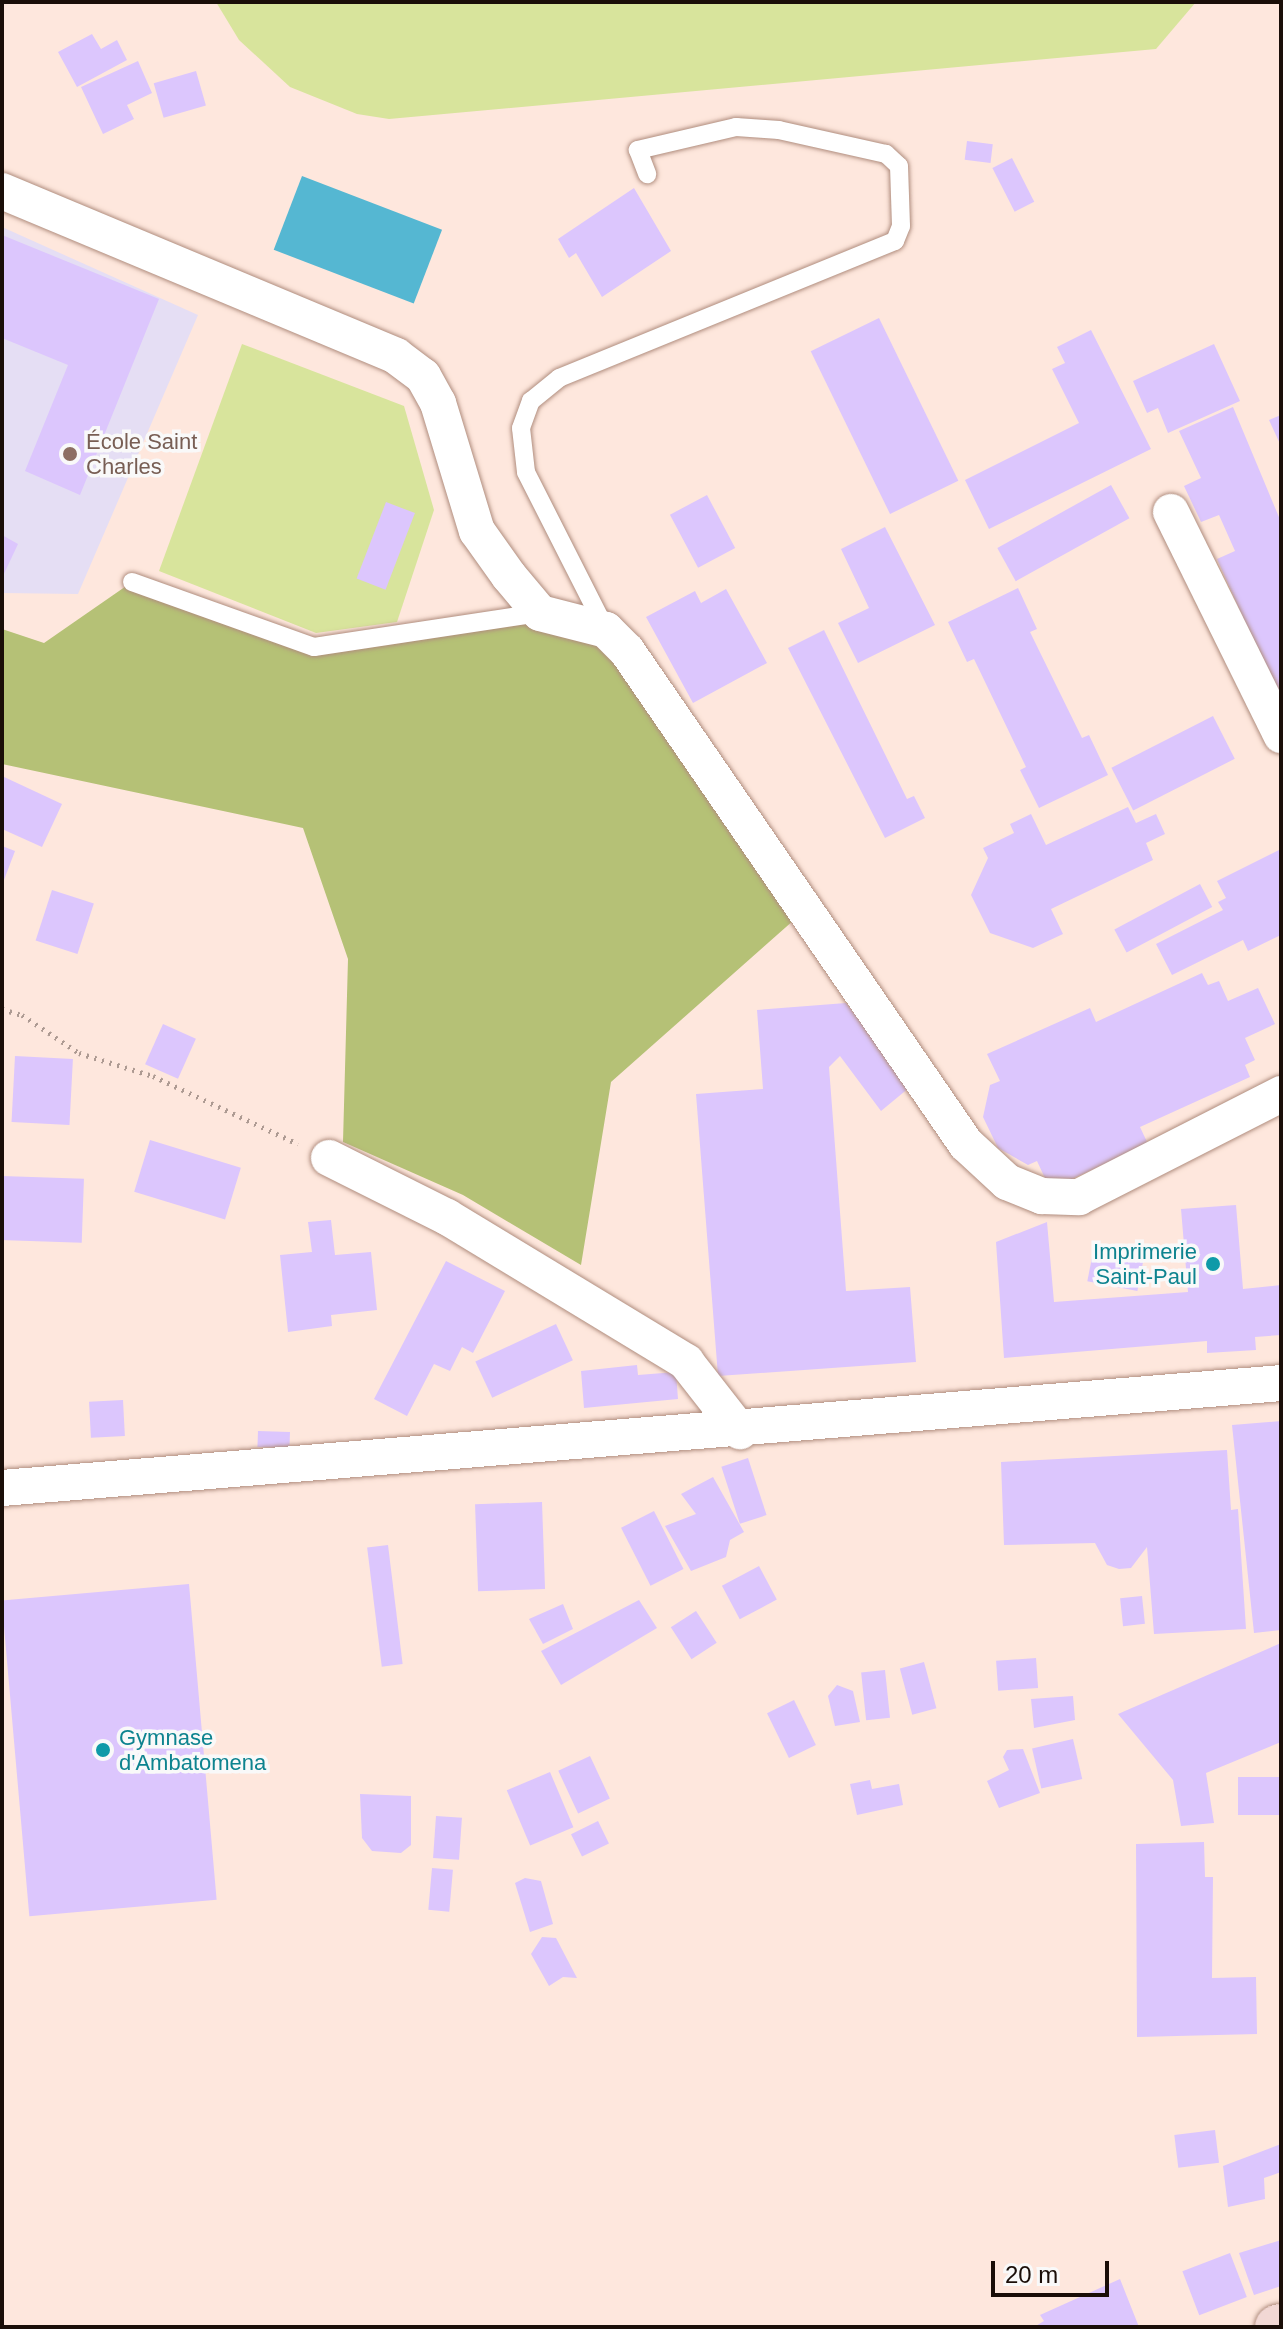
<!DOCTYPE html>
<meta charset="utf-8">
<style>
body{margin:0}
#map{position:relative;width:1283px;height:2329px;overflow:hidden;background:#fee7dd;font-family:Arial,sans-serif}
div>[style]{position:absolute}
[style*='--x']{left:calc(var(--x)*1px);top:calc(var(--y)*1px);width:calc(var(--w)*1px);rotate:calc(var(--a)*1deg)}
.education>*{inset:0;background:#e5def4}
.green>*{inset:0;background:#d8e49c}
.forest>*{inset:0;background:#b5c176}
.water>*{inset:0;background:#55b7d2;transform-origin:0 0}
.building>*{inset:0;background:#dcc6fd;transform-origin:0 0}
.path>*{height:5px;margin-top:-2.5px;transform-origin:0;background:repeating-linear-gradient(90deg,#ad9a92 0 2px,transparent 0 8px)}
.roads{filter:drop-shadow(0 0 2px #b08d7e) drop-shadow(0 0 2px #b08d7e)}
.lane>*{height:18px;margin:-9px;padding:0 9px;transform-origin:9px;border-radius:9px;background:#fff}
.street>*{height:36px;margin:-18px;padding:0 18px;transform-origin:18px;border-radius:18px;background:#fff}
.secondary>*{height:44px;margin:-22px;padding:0 22px;transform-origin:22px;border-radius:22px;background:#f2d8d4}
.dots>*{width:22px;height:22px;translate:-50% -50%;box-sizing:border-box;border:4px solid #f9f9f9;border-radius:50%}
span{translate:-50% -50%;white-space:nowrap;text-align:center;line-height:1.15;-webkit-text-stroke:7px #f9f9f9;paint-order:stroke}
.education-label{font-size:22px;color:#785e54}
.left{translate:0 -50%;text-align:left}
.culture-label{font-size:22px;color:#0d838f}
.right{translate:-100% -50%;text-align:right}
.frame{position:absolute;inset:0;border:4px solid #1a0e08;pointer-events:none}
.scale{position:absolute;left:991px;top:2261px;width:118px;height:36px;box-sizing:border-box;border:4px solid #1a0e08;border-top:0;padding-left:10px;font-size:24px;line-height:28px;white-space:nowrap;color:#1a0e08;-webkit-text-stroke:6px #f9f9f9;paint-order:stroke}
</style>
<div id="map">
<div class="education">
<div style="clip-path:polygon(2px 227px,198px 315px,78px 594px,2px 593px)"></div>
</div>
<div class="green">
<div style="clip-path:polygon(216px 2px,1196px 2px,1156px 49px,389px 119px,357px 114px,290px 87px,239px 40px)"></div>
<div style="clip-path:polygon(242px 344px,404px 406px,434px 510px,397px 622px,316px 633px,159px 571px)"></div>
</div>
<div class="forest">
<div style="clip-path:polygon(132px 582px,290px 640px,540px 613px,606px 630px,803px 912px,611px 1082px,581px 1265px,463px 1195px,343px 1142px,348px 959px,303px 828px,2px 764px,2px 629px,44px 643px)"></div>
</div>
<div class="water">
<div style="left:302px;top:176px;width:150px;height:79px;rotate:21deg"></div>
</div>
<div class="building">
<div style="clip-path:polygon(92px 34px,101px 49px,117px 40px,127px 60px,77px 87px,58px 52px)"></div>
<div style="clip-path:polygon(138px 61px,152px 93px,127px 105px,134px 119px,103px 134px,81px 87px)"></div>
<div style="left:196px;top:71px;width:36px;height:44px;rotate:74deg"></div>
<div style="left:967px;top:141px;width:26px;height:19px;rotate:7deg"></div>
<div style="left:1012px;top:158px;width:49px;height:22px;rotate:63deg"></div>
<div style="clip-path:polygon(634px 188px,671px 251px,602px 297px,576px 253px,569px 258px,558px 239px)"></div>
<div style="clip-path:polygon(2px 235px,159px 299px,80px 495px,25px 471px,68px 365px,2px 338px)"></div>
<div style="left:879px;top:318px;width:181px;height:76px;rotate:64deg"></div>
<div style="clip-path:polygon(1091px 330px,1151px 449px,989px 529px,965px 480px,1079px 423px,1052px 369px,1065px 363px,1057px 347px)"></div>
<div style="clip-path:polygon(1214px 344px,1240px 401px,1168px 433px,1158px 408px,1147px 413px,1133px 381px)"></div>
<div style="clip-path:polygon(1233px 407px,1281px 522px,1281px 703px,1217px 559px,1235px 551px,1219px 515px,1201px 522px,1184px 486px,1201px 478px,1179px 431px)"></div>
<div style="clip-path:polygon(1281px 415px,1281px 446px,1269px 420px)"></div>
<div style="left:1111px;top:485px;width:38px;height:130px;rotate:61deg"></div>
<div style="left:707px;top:495px;width:60px;height:42px;rotate:62deg"></div>
<div style="left:386px;top:502px;width:31px;height:82px;rotate:21deg"></div>
<div style="clip-path:polygon(885px 527px,935px 625px,858px 663px,838px 623px,869px 608px,841px 549px)"></div>
<div style="clip-path:polygon(2px 535px,18px 544px,2px 578px)"></div>
<div style="clip-path:polygon(1018px 588px,1037px 629px,1030px 632px,1082px 738px,1089px 735px,1108px 775px,1039px 808px,1020px 770px,1026px 767px,974px 659px,967px 662px,948px 622px)"></div>
<div style="clip-path:polygon(726px 589px,767px 663px,693px 703px,646px 617px,695px 591px,701px 603px)"></div>
<div style="clip-path:polygon(824px 630px,907px 799px,914px 796px,925px 818px,885px 838px,788px 648px)"></div>
<div style="left:1213px;top:716px;width:48px;height:114px;rotate:63deg"></div>
<div style="clip-path:polygon(2px 776px,62px 804px,42px 847px,2px 829px)"></div>
<div style="clip-path:polygon(1128px 807px,1136px 823px,1156px 814px,1165px 834px,1146px 843px,1153px 860px,1051px 909px,1063px 934px,1033px 948px,990px 933px,971px 895px,988px 858px,983px 848px,1014px 833px,1010px 824px,1031px 814px,1046px 845px)"></div>
<div style="clip-path:polygon(2px 846px,15px 851px,4px 880px,2px 879px)"></div>
<div style="clip-path:polygon(1281px 849px,1281px 935px,1248px 951px,1243px 940px,1172px 975px,1156px 944px,1223px 910px,1218px 902px,1226px 898px,1217px 881px)"></div>
<div style="left:1200px;top:884px;width:26px;height:97px;rotate:62deg"></div>
<div style="left:52px;top:890px;width:44px;height:53px;rotate:18deg"></div>
<div style="clip-path:polygon(1202px 973px,1208px 985px,1219px 981px,1228px 1001px,1258px 988px,1275px 1024px,1245px 1038px,1255px 1060px,1245px 1065px,1250px 1077px,1140px 1127px,1148px 1144px,1050px 1189px,1037px 1161px,1028px 1165px,998px 1148px,983px 1117px,990px 1085px,1000px 1081px,987px 1054px,1090px 1008px,1096px 1022px)"></div>
<div style="clip-path:polygon(846px 1003px,910px 1087px,881px 1111px,840px 1056px,829px 1067px,846px 1291px,910px 1287px,916px 1362px,718px 1376px,696px 1094px,763px 1089px,757px 1010px)"></div>
<div style="left:163px;top:1024px;width:36px;height:44px;rotate:24deg"></div>
<div style="left:15px;top:1056px;width:58px;height:66px;rotate:3deg"></div>
<div style="left:150px;top:1140px;width:95px;height:54px;rotate:17deg"></div>
<div style="left:2px;top:1176px;width:82px;height:64px;rotate:2deg"></div>
<div style="clip-path:polygon(1236px 1205px,1243px 1289px,1281px 1285px,1281px 1335px,1255px 1337px,1256px 1350px,1207px 1353px,1207px 1341px,1004px 1358px,996px 1242px,1047px 1222px,1054px 1302px,1188px 1292px,1181px 1209px)"></div>
<div style="clip-path:polygon(331px 1220px,335px 1255px,371px 1252px,377px 1310px,331px 1315px,332px 1326px,288px 1332px,280px 1255px,312px 1252px,308px 1222px)"></div>
<div style="left:1094px;top:1247px;width:51px;height:35px;rotate:11deg"></div>
<div style="clip-path:polygon(446px 1261px,505px 1291px,473px 1353px,462px 1347px,450px 1371px,434px 1364px,407px 1416px,374px 1399px)"></div>
<div style="left:556px;top:1324px;width:40px;height:89px;rotate:65deg"></div>
<div style="clip-path:polygon(637px 1365px,638px 1375px,676px 1372px,678px 1399px,584px 1408px,581px 1371px)"></div>
<div style="left:123px;top:1400px;width:36px;height:34px;rotate:87deg"></div>
<div style="clip-path:polygon(1281px 1421px,1281px 1630px,1254px 1633px,1232px 1425px)"></div>
<div style="left:258px;top:1431px;width:32px;height:16px;rotate:2deg"></div>
<div style="clip-path:polygon(1227px 1450px,1231px 1510px,1238px 1509px,1246px 1629px,1154px 1634px,1147px 1547px,1131px 1568px,1119px 1569px,1107px 1565px,1095px 1543px,1004px 1545px,1001px 1462px)"></div>
<div style="left:748px;top:1458px;width:60px;height:28px;rotate:72deg"></div>
<div style="clip-path:polygon(713px 1477px,744px 1532px,730px 1540px,726px 1557px,691px 1571px,665px 1526px,696px 1514px,681px 1494px)"></div>
<div style="left:542px;top:1502px;width:87px;height:67px;rotate:88deg"></div>
<div style="left:654px;top:1511px;width:65px;height:37px;rotate:63deg"></div>
<div style="left:388px;top:1545px;width:120px;height:21px;rotate:83deg"></div>
<div style="left:759px;top:1566px;width:38px;height:42px;rotate:62deg"></div>
<div style="left:189px;top:1584px;width:317px;height:188px;rotate:85deg"></div>
<div style="left:1142px;top:1596px;width:28px;height:22px;rotate:84deg"></div>
<div style="clip-path:polygon(639px 1600px,657px 1628px,561px 1685px,541px 1651px)"></div>
<div style="clip-path:polygon(563px 1604px,573px 1629px,543px 1644px,529px 1619px)"></div>
<div style="left:696px;top:1611px;width:38px;height:30px;rotate:57deg"></div>
<div style="clip-path:polygon(1281px 1643px,1281px 1742px,1206px 1773px,1214px 1823px,1181px 1826px,1173px 1780px,1118px 1714px)"></div>
<div style="left:1036px;top:1658px;width:30px;height:40px;rotate:86deg"></div>
<div style="left:924px;top:1662px;width:48px;height:25px;rotate:75deg"></div>
<div style="left:885px;top:1670px;width:48px;height:24px;rotate:84deg"></div>
<div style="clip-path:polygon(837px 1685px,853px 1691px,860px 1722px,835px 1726px,828px 1696px)"></div>
<div style="clip-path:polygon(1073px 1696px,1075px 1720px,1034px 1728px,1031px 1699px)"></div>
<div style="left:794px;top:1700px;width:50px;height:30px;rotate:64deg"></div>
<div style="left:1073px;top:1739px;width:41px;height:42px;rotate:77deg"></div>
<div style="clip-path:polygon(1023px 1749px,1040px 1793px,999px 1808px,987px 1781px,1009px 1770px,1003px 1757px,1007px 1750px)"></div>
<div style="left:590px;top:1756px;width:47px;height:35px;rotate:65deg"></div>
<div style="left:550px;top:1772px;width:60px;height:47px;rotate:67deg"></div>
<div style="left:1281px;top:1777px;width:38px;height:43px;rotate:90deg"></div>
<div style="clip-path:polygon(870px 1780px,872px 1789px,899px 1784px,903px 1805px,857px 1815px,850px 1784px)"></div>
<div style="clip-path:polygon(360px 1794px,411px 1796px,411px 1845px,401px 1853px,372px 1851px,362px 1838px)"></div>
<div style="left:436px;top:1816px;width:26px;height:42px;rotate:4deg"></div>
<div style="left:598px;top:1821px;width:25px;height:30px;rotate:64deg"></div>
<div style="clip-path:polygon(1204px 1842px,1205px 1877px,1213px 1877px,1212px 1978px,1256px 1977px,1257px 2034px,1137px 2037px,1136px 1844px)"></div>
<div style="left:432px;top:1868px;width:21px;height:42px;rotate:5deg"></div>
<div style="clip-path:polygon(525px 1878px,541px 1881px,553px 1924px,530px 1932px,515px 1883px)"></div>
<div style="clip-path:polygon(542px 1937px,556px 1938px,577px 1978px,563px 1977px,549px 1986px,531px 1954px)"></div>
<div style="left:1215px;top:2130px;width:33px;height:41px;rotate:83deg"></div>
<div style="clip-path:polygon(1281px 2144px,1281px 2172px,1264px 2178px,1265px 2199px,1228px 2207px,1223px 2166px)"></div>
<div style="clip-path:polygon(1281px 2240px,1281px 2286px,1254px 2295px,1239px 2253px)"></div>
<div style="left:1230px;top:2253px;width:47px;height:51px;rotate:69deg"></div>
<div style="clip-path:polygon(1120px 2279px,1139px 2327px,1034px 2327px,1044px 2321px,1040px 2315px)"></div>
</div>
<div class="path">
<div style="--x:2;--y:1009;--w:21;--a:17"></div>
<div style="--x:22;--y:1015;--w:69;--a:33.7"></div>
<div style="--x:79;--y:1053;--w:77;--a:17.3"></div>
<div style="--x:153;--y:1076;--w:160;--a:25.1"></div>
</div>
<div class="roads">
<div class="lane">
<div style="--x:132;--y:582;--w:193;--a:19.7"></div>
<div style="--x:314;--y:647;--w:229;--a:-8.6"></div>
<div style="--x:606;--y:630;--w:177;--a:-116.9"></div>
<div style="--x:526;--y:472;--w:44;--a:-96.5"></div>
<div style="--x:521;--y:428;--w:29;--a:-70"></div>
<div style="--x:531;--y:401;--w:36;--a:-39"></div>
<div style="--x:559;--y:378;--w:363;--a:-22.2"></div>
<div style="--x:895;--y:241;--w:16;--a:-68"></div>
<div style="--x:901;--y:226;--w:60;--a:-91.9"></div>
<div style="--x:899;--y:166;--w:18;--a:-137"></div>
<div style="--x:886;--y:154;--w:110;--a:-167.4"></div>
<div style="--x:779;--y:130;--w:43;--a:-176"></div>
<div style="--x:736;--y:127;--w:101;--a:166.8"></div>
<div style="--x:638;--y:150;--w:26;--a:69"></div>
</div>
<div class="street">
<div style="--x:2;--y:191;--w:427;--a:22.7"></div>
<div style="--x:396;--y:356;--w:34;--a:37"></div>
<div style="--x:423;--y:376;--w:31;--a:61"></div>
<div style="--x:438;--y:403;--w:134;--a:73.1"></div>
<div style="--x:477;--y:531;--w:55;--a:54.6"></div>
<div style="--x:509;--y:576;--w:48;--a:50"></div>
<div style="--x:540;--y:613;--w:68;--a:14.4"></div>
<div style="--x:606;--y:630;--w:30;--a:45"></div>
<div style="--x:627;--y:651;--w:598;--a:55.49"></div>
<div style="--x:966;--y:1144;--w:56;--a:42.8"></div>
<div style="--x:1007;--y:1182;--w:38;--a:22"></div>
<div style="--x:1042;--y:1196;--w:37;--a:2"></div>
<div style="--x:1079;--y:1197;--w:227;--a:-27"></div>
<div style="--x:1171;--y:512;--w:249;--a:63.7"></div>
<div style="--x:329;--y:1158;--w:132;--a:26.6"></div>
<div style="--x:447;--y:1217;--w:280;--a:31.2"></div>
<div style="--x:686;--y:1362;--w:88;--a:52"></div>
<div style="--x:2;--y:1488;--w:1283;--a:-4.69"></div>
</div>
<div class="secondary">
<div style="--x:1277;--y:2327;--w:4;--a:-14"></div>
</div>
</div>
<div class="dots">
<div style="left:70px;top:454px;background:#8d6e63"></div>
<div style="left:1213px;top:1264px;background:#0f9aa8"></div>
<div style="left:103px;top:1750px;background:#0f9aa8"></div>
</div>
<div class="education-label">
<span class="left" style="left:86px;top:454px">École Saint<br>Charles</span>
</div>
<div class="culture-label">
<span class="right" style="left:1197px;top:1264px">Imprimerie<br>Saint-Paul</span>
<span class="left" style="left:119px;top:1750px">Gymnase<br>d'Ambatomena</span>
</div>
<div class="frame"></div>
<div class="scale">20 m</div>
</div>
